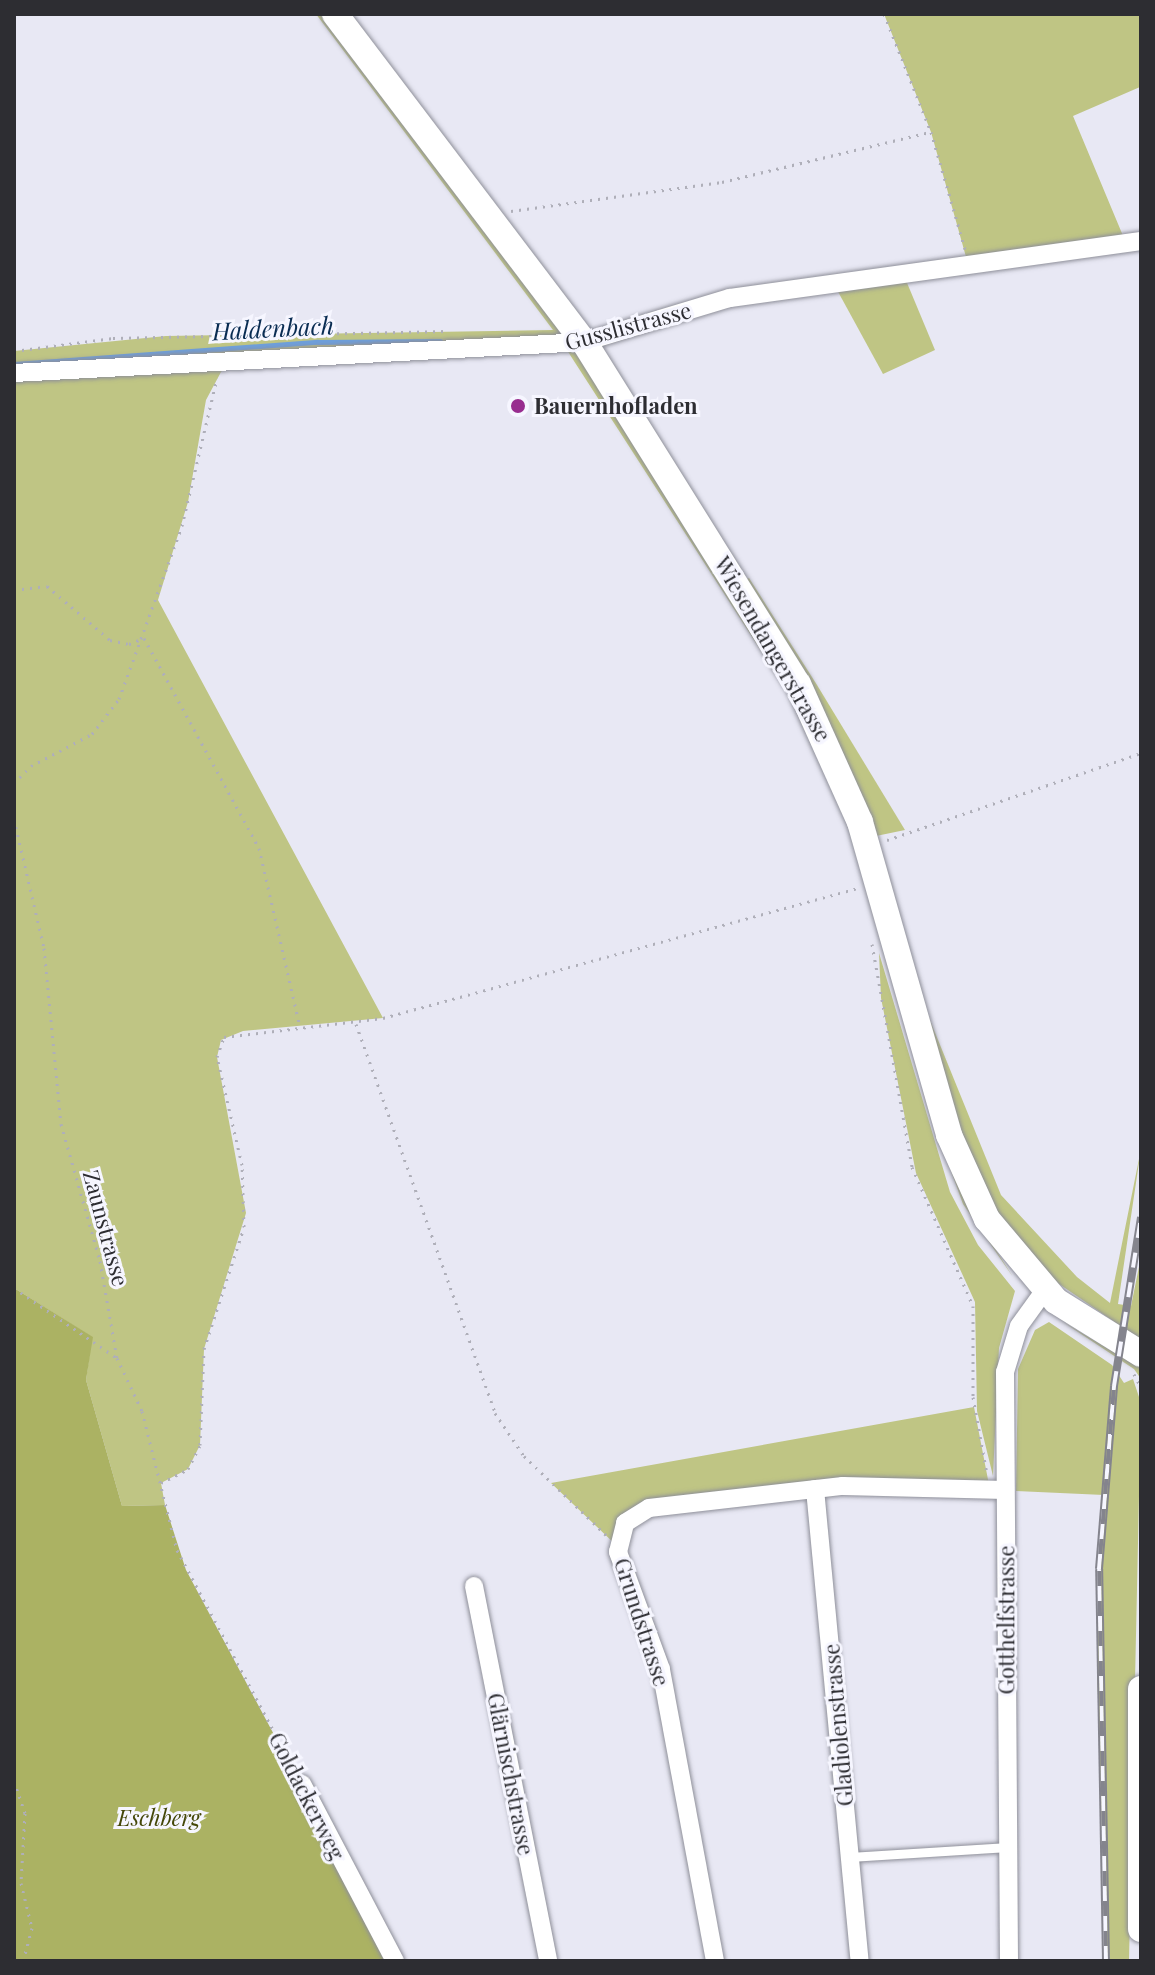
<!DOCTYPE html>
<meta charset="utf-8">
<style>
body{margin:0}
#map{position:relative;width:1155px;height:1975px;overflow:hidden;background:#e8e8f4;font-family:"Playfair Display",serif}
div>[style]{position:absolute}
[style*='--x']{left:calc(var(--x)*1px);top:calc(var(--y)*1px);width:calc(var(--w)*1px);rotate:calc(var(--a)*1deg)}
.green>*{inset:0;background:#bfc584}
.forest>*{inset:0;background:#abb263}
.stream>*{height:5px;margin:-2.5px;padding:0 2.5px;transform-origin:2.5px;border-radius:2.5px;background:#6e9fdb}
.path>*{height:3px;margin-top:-1.5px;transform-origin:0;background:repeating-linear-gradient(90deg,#afafb9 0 2px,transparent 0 8px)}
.roads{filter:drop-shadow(0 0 2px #8e8f99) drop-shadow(0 0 2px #8e8f99)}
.service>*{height:9px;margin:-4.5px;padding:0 4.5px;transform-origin:4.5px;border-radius:4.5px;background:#fff}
.minor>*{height:18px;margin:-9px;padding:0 9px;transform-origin:9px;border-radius:9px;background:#fff}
.secondary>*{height:26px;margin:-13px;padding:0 13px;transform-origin:13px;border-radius:13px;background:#fff}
.rail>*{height:8px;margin-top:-4px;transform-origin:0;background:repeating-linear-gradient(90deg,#f6f6ff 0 15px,#84848d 0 30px);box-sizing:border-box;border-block:2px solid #84848d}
.dots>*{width:22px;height:22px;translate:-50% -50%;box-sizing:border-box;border:4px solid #f6f6ff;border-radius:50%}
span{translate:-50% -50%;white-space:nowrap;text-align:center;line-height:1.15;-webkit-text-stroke:6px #f6f6ff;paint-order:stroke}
.street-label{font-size:22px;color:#2d2d32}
.poi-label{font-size:22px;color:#2d2d32;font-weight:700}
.left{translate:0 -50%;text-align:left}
.park-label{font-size:22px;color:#444709;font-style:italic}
.water-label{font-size:24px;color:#092c52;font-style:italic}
.frame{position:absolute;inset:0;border:16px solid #2d2d32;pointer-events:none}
</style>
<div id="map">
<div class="green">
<div style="clip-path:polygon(316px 14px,335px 14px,489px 213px,788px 667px,776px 674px,563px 344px,232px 359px,221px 372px,206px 400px,188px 502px,158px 600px,383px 1018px,243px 1031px,221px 1040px,217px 1057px,246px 1213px,204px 1349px,200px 1445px,188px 1469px,161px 1483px,165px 1505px,122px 1506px,86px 1380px,92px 1337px,14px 1288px,14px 351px,166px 336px,553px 330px)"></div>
<div style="clip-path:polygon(884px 14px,1141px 14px,1140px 87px,1073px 116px,1126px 243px,968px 264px,931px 132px)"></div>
<div style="clip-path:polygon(905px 278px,935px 350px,883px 374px,836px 288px)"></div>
<div style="clip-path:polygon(749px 578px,817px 685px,905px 830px,876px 836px,743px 581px)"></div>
<div style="clip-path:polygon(879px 953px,950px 1192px,978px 1245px,1015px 1291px,999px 1348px,993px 1476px,977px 1411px,975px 1302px,916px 1173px,881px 998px)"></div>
<div style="clip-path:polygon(910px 971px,1001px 1195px,1077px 1277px,1110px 1303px,1141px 1149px,1118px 1304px,1131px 1306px,1141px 1257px,1141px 1340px,1046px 1275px,976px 1184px)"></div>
<div style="clip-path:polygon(932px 1119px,978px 1222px,1013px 1277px,963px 1204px)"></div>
<div style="clip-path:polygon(1049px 1322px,1112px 1365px,1124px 1383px,1133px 1379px,1141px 1403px,1129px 1961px,1106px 1961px,1097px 1666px,1104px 1495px,1016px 1491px,1018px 1369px,1035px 1330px)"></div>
<div style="clip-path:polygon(1063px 1322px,1141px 1368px,1141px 1379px,1134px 1369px)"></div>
<div style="clip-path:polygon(974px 1407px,990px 1490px,899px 1484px,649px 1508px,617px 1546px,551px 1483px)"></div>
</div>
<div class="forest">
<div style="clip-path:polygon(14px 1288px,93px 1337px,86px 1380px,122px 1506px,165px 1505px,186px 1570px,395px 1961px,14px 1961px)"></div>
</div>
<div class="stream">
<div style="--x:15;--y:364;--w:304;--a:-4.2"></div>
<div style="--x:318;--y:342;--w:122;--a:-0.5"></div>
</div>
<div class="path">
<div style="--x:884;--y:14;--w:127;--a:68.3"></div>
<div style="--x:931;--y:132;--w:122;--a:73.8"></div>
<div style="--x:511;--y:211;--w:213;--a:-7.8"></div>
<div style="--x:722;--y:182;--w:215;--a:-13.5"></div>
<div style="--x:14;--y:351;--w:100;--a:-7.5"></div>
<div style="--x:113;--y:338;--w:336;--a:-1.2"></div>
<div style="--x:14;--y:590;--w:33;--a:-7"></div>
<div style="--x:47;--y:586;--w:83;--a:40.6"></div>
<div style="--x:110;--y:640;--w:19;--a:12"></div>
<div style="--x:129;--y:644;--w:16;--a:-22"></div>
<div style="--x:144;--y:638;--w:239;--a:61.3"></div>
<div style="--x:259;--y:848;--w:184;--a:77.1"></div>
<div style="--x:14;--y:783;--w:24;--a:-45"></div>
<div style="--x:31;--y:766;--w:69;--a:-27.7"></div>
<div style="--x:92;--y:734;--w:44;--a:-52.4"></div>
<div style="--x:119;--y:699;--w:184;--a:-70"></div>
<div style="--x:182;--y:526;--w:152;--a:-76.7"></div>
<div style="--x:14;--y:819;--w:132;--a:76.9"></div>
<div style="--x:44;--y:948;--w:177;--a:84.5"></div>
<div style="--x:61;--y:1124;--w:142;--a:74.1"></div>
<div style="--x:100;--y:1261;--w:98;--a:80.1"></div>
<div style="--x:117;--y:1358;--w:59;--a:64.7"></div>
<div style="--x:142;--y:1411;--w:143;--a:75.9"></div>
<div style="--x:177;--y:1550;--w:251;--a:61.9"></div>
<div style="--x:887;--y:840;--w:268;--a:-18.9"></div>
<div style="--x:872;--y:944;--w:227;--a:79.8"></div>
<div style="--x:912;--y:1167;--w:152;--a:66.3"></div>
<div style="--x:973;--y:1306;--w:91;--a:90"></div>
<div style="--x:973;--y:1397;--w:78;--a:79.7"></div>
<div style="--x:356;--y:1024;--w:413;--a:70.3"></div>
<div style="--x:495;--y:1413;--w:52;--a:56"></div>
<div style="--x:524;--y:1456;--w:114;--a:43.9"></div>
<div style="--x:14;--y:1288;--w:125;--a:34.2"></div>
<div style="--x:1134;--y:1374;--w:15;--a:62"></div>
<div style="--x:161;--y:1483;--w:30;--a:-27"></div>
<div style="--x:188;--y:1469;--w:27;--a:-63"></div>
<div style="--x:200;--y:1445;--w:96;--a:-87.6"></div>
<div style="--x:204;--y:1349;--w:128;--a:-71.8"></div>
<div style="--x:244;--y:1227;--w:62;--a:-91.8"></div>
<div style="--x:242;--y:1165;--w:111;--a:-103"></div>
<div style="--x:217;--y:1057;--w:21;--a:-71"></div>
<div style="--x:224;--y:1037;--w:160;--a:-6.8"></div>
<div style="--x:383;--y:1018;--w:493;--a:-15.3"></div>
<div style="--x:14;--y:1781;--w:34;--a:71"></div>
<div style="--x:25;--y:1813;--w:70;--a:93.3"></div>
<div style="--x:21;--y:1883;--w:46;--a:76.3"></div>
<div style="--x:32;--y:1928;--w:34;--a:105"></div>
</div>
<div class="roads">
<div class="service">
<div style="--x:850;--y:1857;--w:158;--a:-3.6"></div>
</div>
<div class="minor">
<div style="--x:14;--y:373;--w:571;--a:-3.11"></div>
<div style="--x:584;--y:342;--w:152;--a:-16.8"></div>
<div style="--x:730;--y:298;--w:415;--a:-7.9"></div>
<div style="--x:815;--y:1489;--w:474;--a:84.6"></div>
<div style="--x:474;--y:1586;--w:382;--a:78.8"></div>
<div style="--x:302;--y:1784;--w:200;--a:62.3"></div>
<div style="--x:715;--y:1961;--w:297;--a:-100.5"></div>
<div style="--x:661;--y:1669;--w:125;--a:-110.2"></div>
<div style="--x:618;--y:1552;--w:30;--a:-76"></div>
<div style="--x:625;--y:1523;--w:28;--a:-32"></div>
<div style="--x:649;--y:1508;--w:195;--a:-6.5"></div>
<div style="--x:843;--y:1486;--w:162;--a:1.4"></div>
<div style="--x:1009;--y:1961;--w:589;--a:-90.39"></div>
<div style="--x:1005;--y:1372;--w:48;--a:-73.1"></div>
<div style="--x:1019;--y:1326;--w:44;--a:-54.2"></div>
</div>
<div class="secondary">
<div style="--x:335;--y:14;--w:412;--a:52.8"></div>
<div style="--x:584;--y:342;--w:403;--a:58"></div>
<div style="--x:798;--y:684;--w:151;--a:65.8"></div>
<div style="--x:860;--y:822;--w:325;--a:74.1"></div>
<div style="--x:949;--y:1135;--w:92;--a:65.7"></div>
<div style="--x:987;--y:1219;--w:107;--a:49.9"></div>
<div style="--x:1056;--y:1301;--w:100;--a:31.9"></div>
<div style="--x:1141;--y:1689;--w:240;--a:90"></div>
</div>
</div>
<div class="rail">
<div style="--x:1106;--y:1961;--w:392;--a:-91"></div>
<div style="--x:1099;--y:1569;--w:184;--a:-85.3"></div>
<div style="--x:1114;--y:1386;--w:171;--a:-80.9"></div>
</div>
<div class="dots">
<div style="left:518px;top:406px;background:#982d8f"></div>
</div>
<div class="street-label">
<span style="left:628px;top:326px;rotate:-15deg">Gusslistrasse</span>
<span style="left:773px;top:649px;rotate:60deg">Wiesendangerstrasse</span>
<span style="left:106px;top:1228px;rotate:75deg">Zaunstrasse</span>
<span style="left:1006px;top:1620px;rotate:-90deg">Gotthelfstrasse</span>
<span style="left:642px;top:1622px;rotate:72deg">Grundstrasse</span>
<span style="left:838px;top:1725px;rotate:-95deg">Gladiolenstrasse</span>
<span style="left:511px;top:1774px;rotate:79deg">Glärnischstrasse</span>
<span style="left:307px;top:1796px;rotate:63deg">Goldackerweg</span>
</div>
<div class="poi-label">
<span class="left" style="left:534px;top:406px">Bauernhofladen</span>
</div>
<div class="park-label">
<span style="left:159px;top:1818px">Eschberg</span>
</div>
<div class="water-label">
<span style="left:273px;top:328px;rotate:-3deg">Haldenbach</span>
</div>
<div class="frame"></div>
</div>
